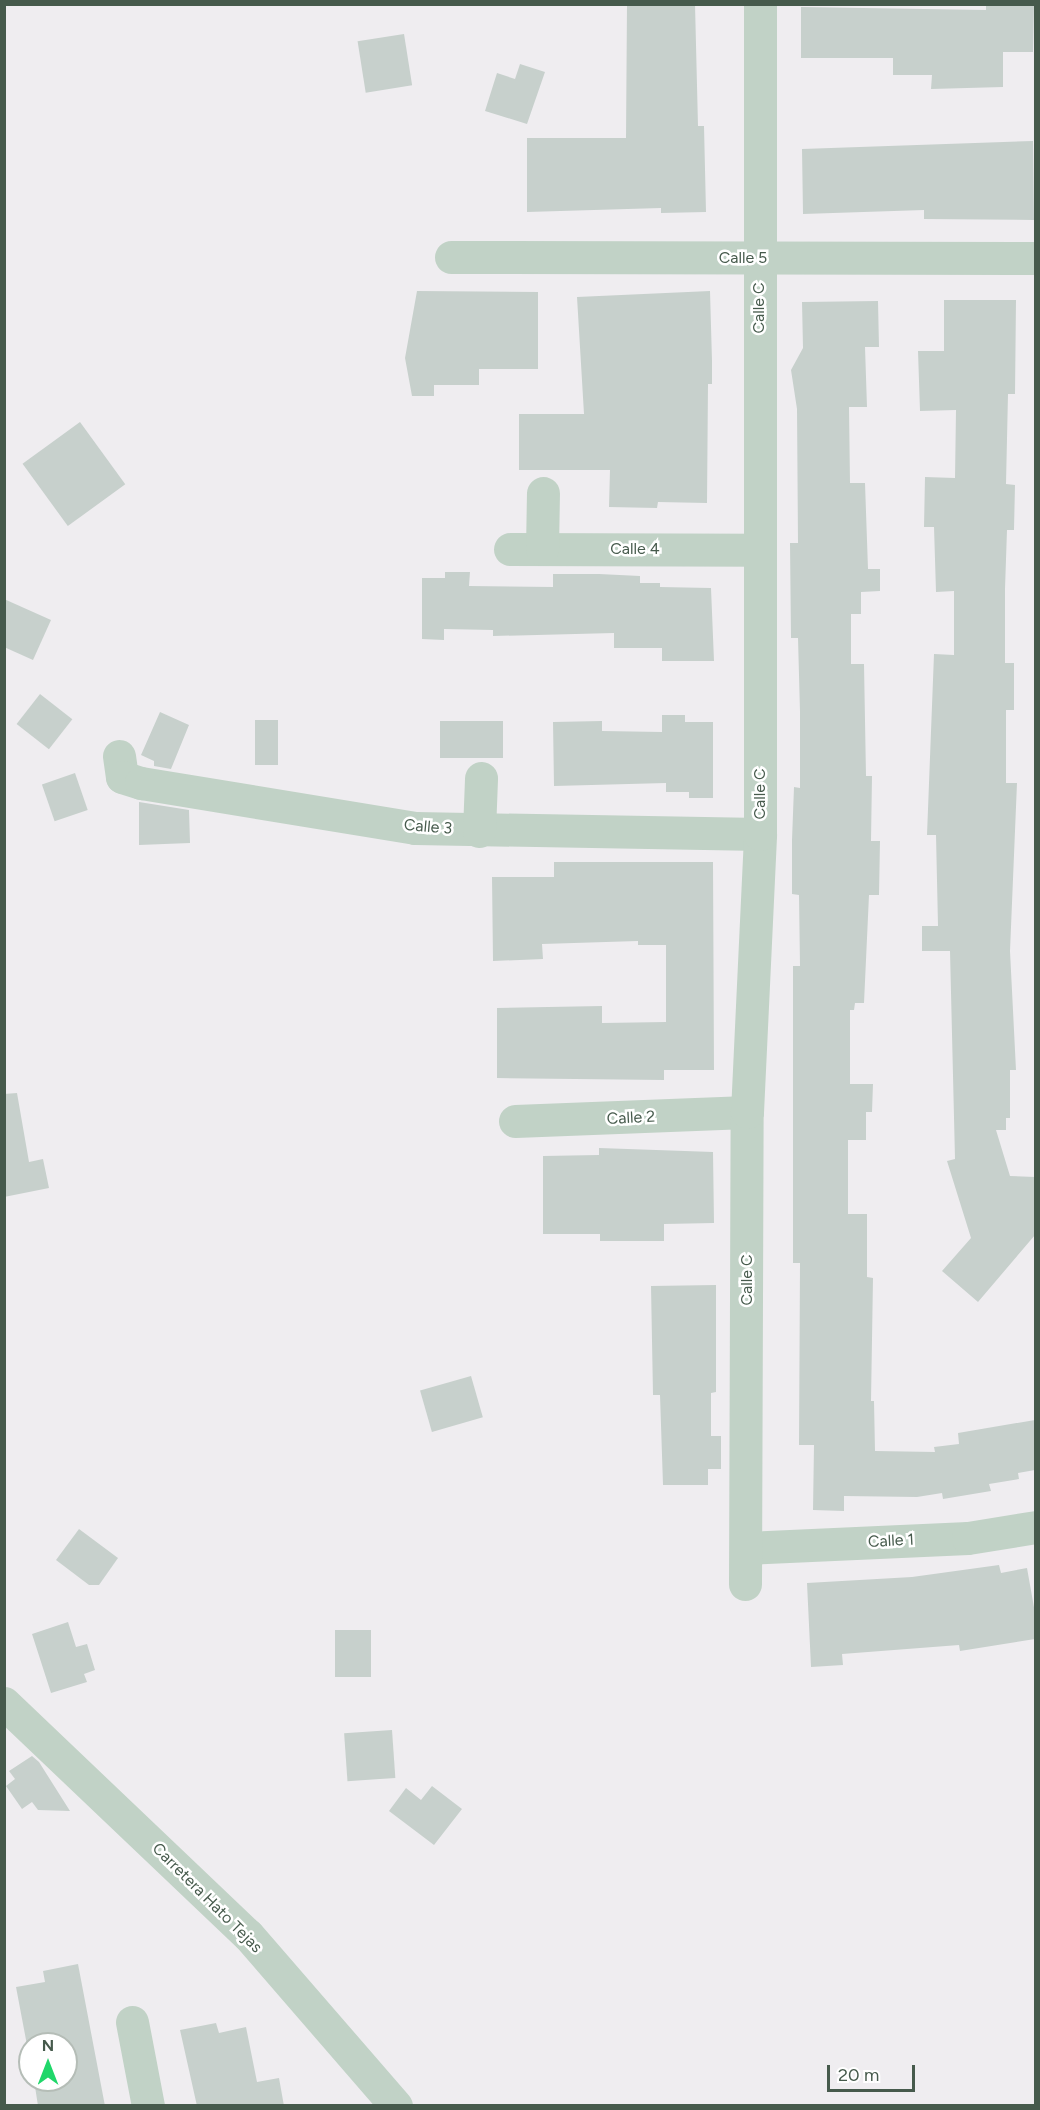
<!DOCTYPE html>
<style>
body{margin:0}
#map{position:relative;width:1040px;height:2110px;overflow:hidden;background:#efedf0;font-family:Figtree,sans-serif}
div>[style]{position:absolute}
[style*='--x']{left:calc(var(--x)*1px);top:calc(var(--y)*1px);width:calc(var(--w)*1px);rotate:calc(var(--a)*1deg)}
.building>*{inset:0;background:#c7d0cc;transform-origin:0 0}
.minor>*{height:33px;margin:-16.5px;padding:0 16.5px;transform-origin:16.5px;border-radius:16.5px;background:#c1d2c6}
.tertiary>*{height:33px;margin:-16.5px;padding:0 16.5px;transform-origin:16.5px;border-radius:16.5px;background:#c1d2c6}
span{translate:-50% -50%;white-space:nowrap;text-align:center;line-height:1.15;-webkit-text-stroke:5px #fff;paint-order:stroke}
.street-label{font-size:16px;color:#465a4c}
.frame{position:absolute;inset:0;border:6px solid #465a4c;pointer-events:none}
.north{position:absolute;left:18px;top:2032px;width:60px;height:60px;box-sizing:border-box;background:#fff;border:2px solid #b5bdb7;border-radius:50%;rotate:0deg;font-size:16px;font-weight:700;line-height:24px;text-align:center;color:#465a4c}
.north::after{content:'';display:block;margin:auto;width:21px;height:27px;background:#20d76a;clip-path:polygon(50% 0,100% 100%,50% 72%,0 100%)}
.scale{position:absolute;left:827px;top:2065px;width:88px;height:27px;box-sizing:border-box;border:3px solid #465a4c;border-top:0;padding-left:8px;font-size:18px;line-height:21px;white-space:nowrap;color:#465a4c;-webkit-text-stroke:4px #fff;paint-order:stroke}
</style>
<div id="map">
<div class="building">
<div style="clip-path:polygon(627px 4px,695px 4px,698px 126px,704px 126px,706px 212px,661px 213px,661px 208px,527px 212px,527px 138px,626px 138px)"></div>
<div style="clip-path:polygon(986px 4px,1034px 4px,1033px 52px,1003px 52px,1003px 87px,931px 89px,932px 75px,893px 75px,893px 58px,801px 58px,801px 7px,986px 10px)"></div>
<div style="left:404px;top:34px;width:52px;height:47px;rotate:81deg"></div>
<div style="clip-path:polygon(520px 64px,545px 72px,527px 124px,485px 111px,497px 73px,515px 79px)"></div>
<div style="clip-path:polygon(1033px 141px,1034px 220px,924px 219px,924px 210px,803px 214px,802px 149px)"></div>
<div style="clip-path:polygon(417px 291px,538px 292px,538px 369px,479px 369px,479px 385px,434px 385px,434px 396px,412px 396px,405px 358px)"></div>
<div style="clip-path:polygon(710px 291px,712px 361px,712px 384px,708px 384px,707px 503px,658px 502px,657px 508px,609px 507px,610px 470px,519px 470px,519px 414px,584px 414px,577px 297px)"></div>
<div style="clip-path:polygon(944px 300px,1016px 300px,1015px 394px,1008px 394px,1006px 484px,1015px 485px,1014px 530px,1007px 530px,1005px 589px,1005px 663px,1014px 663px,1014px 710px,1006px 710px,1006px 783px,1017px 783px,1010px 951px,1016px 1070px,1010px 1070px,1010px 1118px,1006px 1118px,1006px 1130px,996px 1130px,1010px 1176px,1035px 1177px,1035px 1235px,978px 1302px,942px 1271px,971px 1238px,947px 1161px,955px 1159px,950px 951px,922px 951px,922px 926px,938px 926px,936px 835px,927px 835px,934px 654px,954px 655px,954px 591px,936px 592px,934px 527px,924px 527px,925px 477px,955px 478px,956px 410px,920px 411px,918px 351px,944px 351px)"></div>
<div style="clip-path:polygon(878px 301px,879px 347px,865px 347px,867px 407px,849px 407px,850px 483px,865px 483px,868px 569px,880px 569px,880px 591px,861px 592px,861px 614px,851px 614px,851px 664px,864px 664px,866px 776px,872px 776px,871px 841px,880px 841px,879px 895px,869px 895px,864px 1003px,855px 1003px,854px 1010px,850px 1010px,850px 1084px,873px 1084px,872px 1112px,866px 1112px,866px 1140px,848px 1140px,848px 1214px,867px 1214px,867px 1277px,873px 1278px,871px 1401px,874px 1401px,875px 1451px,935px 1452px,934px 1447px,959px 1444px,958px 1433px,1035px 1420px,1035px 1470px,1018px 1473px,1019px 1479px,989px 1484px,991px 1491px,943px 1499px,942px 1493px,917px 1497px,844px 1496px,844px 1511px,813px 1510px,814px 1445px,799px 1445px,800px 1263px,793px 1263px,793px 966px,800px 966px,799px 895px,792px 894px,792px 840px,794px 787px,800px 788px,800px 712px,798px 638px,791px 638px,790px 543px,798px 543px,797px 409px,791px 370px,803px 348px,802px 302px)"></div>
<div style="left:80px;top:422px;width:77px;height:71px;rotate:54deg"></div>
<div style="clip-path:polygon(445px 572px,470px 572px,469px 586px,553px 587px,553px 574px,599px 574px,640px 576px,640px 583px,660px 583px,660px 587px,711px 588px,714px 661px,662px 661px,662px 648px,614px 648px,614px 633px,493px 636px,493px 630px,444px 629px,444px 640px,422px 639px,422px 578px,445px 578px)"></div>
<div style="clip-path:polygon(4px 599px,51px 620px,33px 660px,4px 647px)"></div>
<div style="left:40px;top:694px;width:41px;height:38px;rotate:38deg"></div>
<div style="clip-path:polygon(160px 712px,189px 725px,171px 769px,154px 766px,154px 761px,141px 755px)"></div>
<div style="clip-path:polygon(662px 715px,685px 715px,685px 722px,713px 722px,713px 798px,689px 798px,689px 792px,666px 792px,666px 783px,554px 786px,553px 722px,602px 721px,602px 731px,662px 732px)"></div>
<div style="left:255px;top:720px;width:23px;height:45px"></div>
<div style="left:440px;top:721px;width:63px;height:37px"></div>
<div style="left:75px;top:773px;width:39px;height:35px;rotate:71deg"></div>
<div style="clip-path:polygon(139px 802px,189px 810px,190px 843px,139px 845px)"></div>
<div style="clip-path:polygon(554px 862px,713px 862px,714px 1070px,664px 1070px,664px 1080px,497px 1078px,497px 1008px,602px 1006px,602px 1023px,666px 1022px,666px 945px,638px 945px,638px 941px,542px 944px,543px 959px,493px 961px,492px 877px,554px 877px)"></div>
<div style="clip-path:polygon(17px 1093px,29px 1162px,43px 1159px,49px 1188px,4px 1197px,4px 1094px)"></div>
<div style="clip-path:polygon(599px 1148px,713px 1152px,714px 1223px,664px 1224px,664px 1241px,600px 1241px,600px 1234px,543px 1234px,543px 1156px,599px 1155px)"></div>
<div style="clip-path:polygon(716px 1285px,716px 1392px,711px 1393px,711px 1436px,721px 1436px,721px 1469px,708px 1469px,708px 1485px,663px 1485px,660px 1395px,653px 1395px,651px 1286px)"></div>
<div style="left:471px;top:1376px;width:43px;height:53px;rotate:74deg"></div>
<div style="clip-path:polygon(79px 1529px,118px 1558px,99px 1585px,89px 1585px,56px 1560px)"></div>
<div style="clip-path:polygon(999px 1565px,1001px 1573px,1027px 1568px,1035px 1613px,1035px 1639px,960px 1651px,959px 1645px,842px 1654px,843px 1665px,811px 1667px,807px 1583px,912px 1577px)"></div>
<div style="clip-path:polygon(68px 1622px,76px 1647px,87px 1644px,95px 1670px,84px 1674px,87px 1682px,51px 1693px,32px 1634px)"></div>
<div style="left:335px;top:1630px;width:36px;height:47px"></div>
<div style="left:392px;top:1730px;width:48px;height:48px;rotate:86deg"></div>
<div style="clip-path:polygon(32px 1756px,39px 1762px,70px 1811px,38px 1810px,32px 1802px,22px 1809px,6px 1786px,15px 1779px,9px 1771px)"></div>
<div style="clip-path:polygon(432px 1786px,462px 1809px,434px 1845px,389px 1811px,406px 1788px,421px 1800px)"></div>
<div style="clip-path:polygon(78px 1964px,105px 2106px,38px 2106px,34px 2080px,66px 2080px,66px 2044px,30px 2044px,30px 2061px,16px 1987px,45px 1982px,43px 1971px)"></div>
<div style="clip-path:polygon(216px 2023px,219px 2033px,246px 2027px,257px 2082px,279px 2078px,284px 2106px,197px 2106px,180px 2030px)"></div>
</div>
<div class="minor">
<div style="--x:451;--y:257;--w:585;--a:0.1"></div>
<div style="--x:510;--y:549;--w:250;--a:0.2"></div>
<div style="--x:542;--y:549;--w:56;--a:-89"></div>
<div style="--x:119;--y:756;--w:21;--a:82"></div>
<div style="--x:122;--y:777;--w:20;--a:18"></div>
<div style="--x:141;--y:783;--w:278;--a:9.3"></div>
<div style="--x:415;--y:828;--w:345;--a:1"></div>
<div style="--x:479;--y:831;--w:53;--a:-87.8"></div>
<div style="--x:515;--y:1121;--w:232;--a:-2.2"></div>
<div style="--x:746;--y:1548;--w:222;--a:-2.6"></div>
<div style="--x:968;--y:1538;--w:69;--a:-9.2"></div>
<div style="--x:745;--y:1584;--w:472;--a:-89.8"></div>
<div style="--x:747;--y:1112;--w:278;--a:-87.3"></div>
<div style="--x:760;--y:834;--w:830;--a:-90"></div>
<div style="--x:132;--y:2022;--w:86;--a:79.2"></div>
</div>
<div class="tertiary">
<div style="--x:4;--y:1703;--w:337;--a:43.6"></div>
<div style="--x:248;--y:1935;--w:226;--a:49.1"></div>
</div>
<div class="street-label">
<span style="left:743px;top:258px">Calle 5</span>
<span style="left:759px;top:308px;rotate:-90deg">Calle C</span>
<span style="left:635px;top:549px">Calle 4</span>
<span style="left:760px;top:794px;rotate:-90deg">Calle C</span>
<span style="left:428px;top:827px;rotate:5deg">Calle 3</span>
<span style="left:631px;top:1118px;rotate:-3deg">Calle 2</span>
<span style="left:747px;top:1280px;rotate:-90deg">Calle C</span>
<span style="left:891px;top:1541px;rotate:-3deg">Calle 1</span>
<span style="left:207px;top:1898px;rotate:45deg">Carretera Hato Tejas</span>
</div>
<div class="frame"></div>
<div class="north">N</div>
<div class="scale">20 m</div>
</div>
